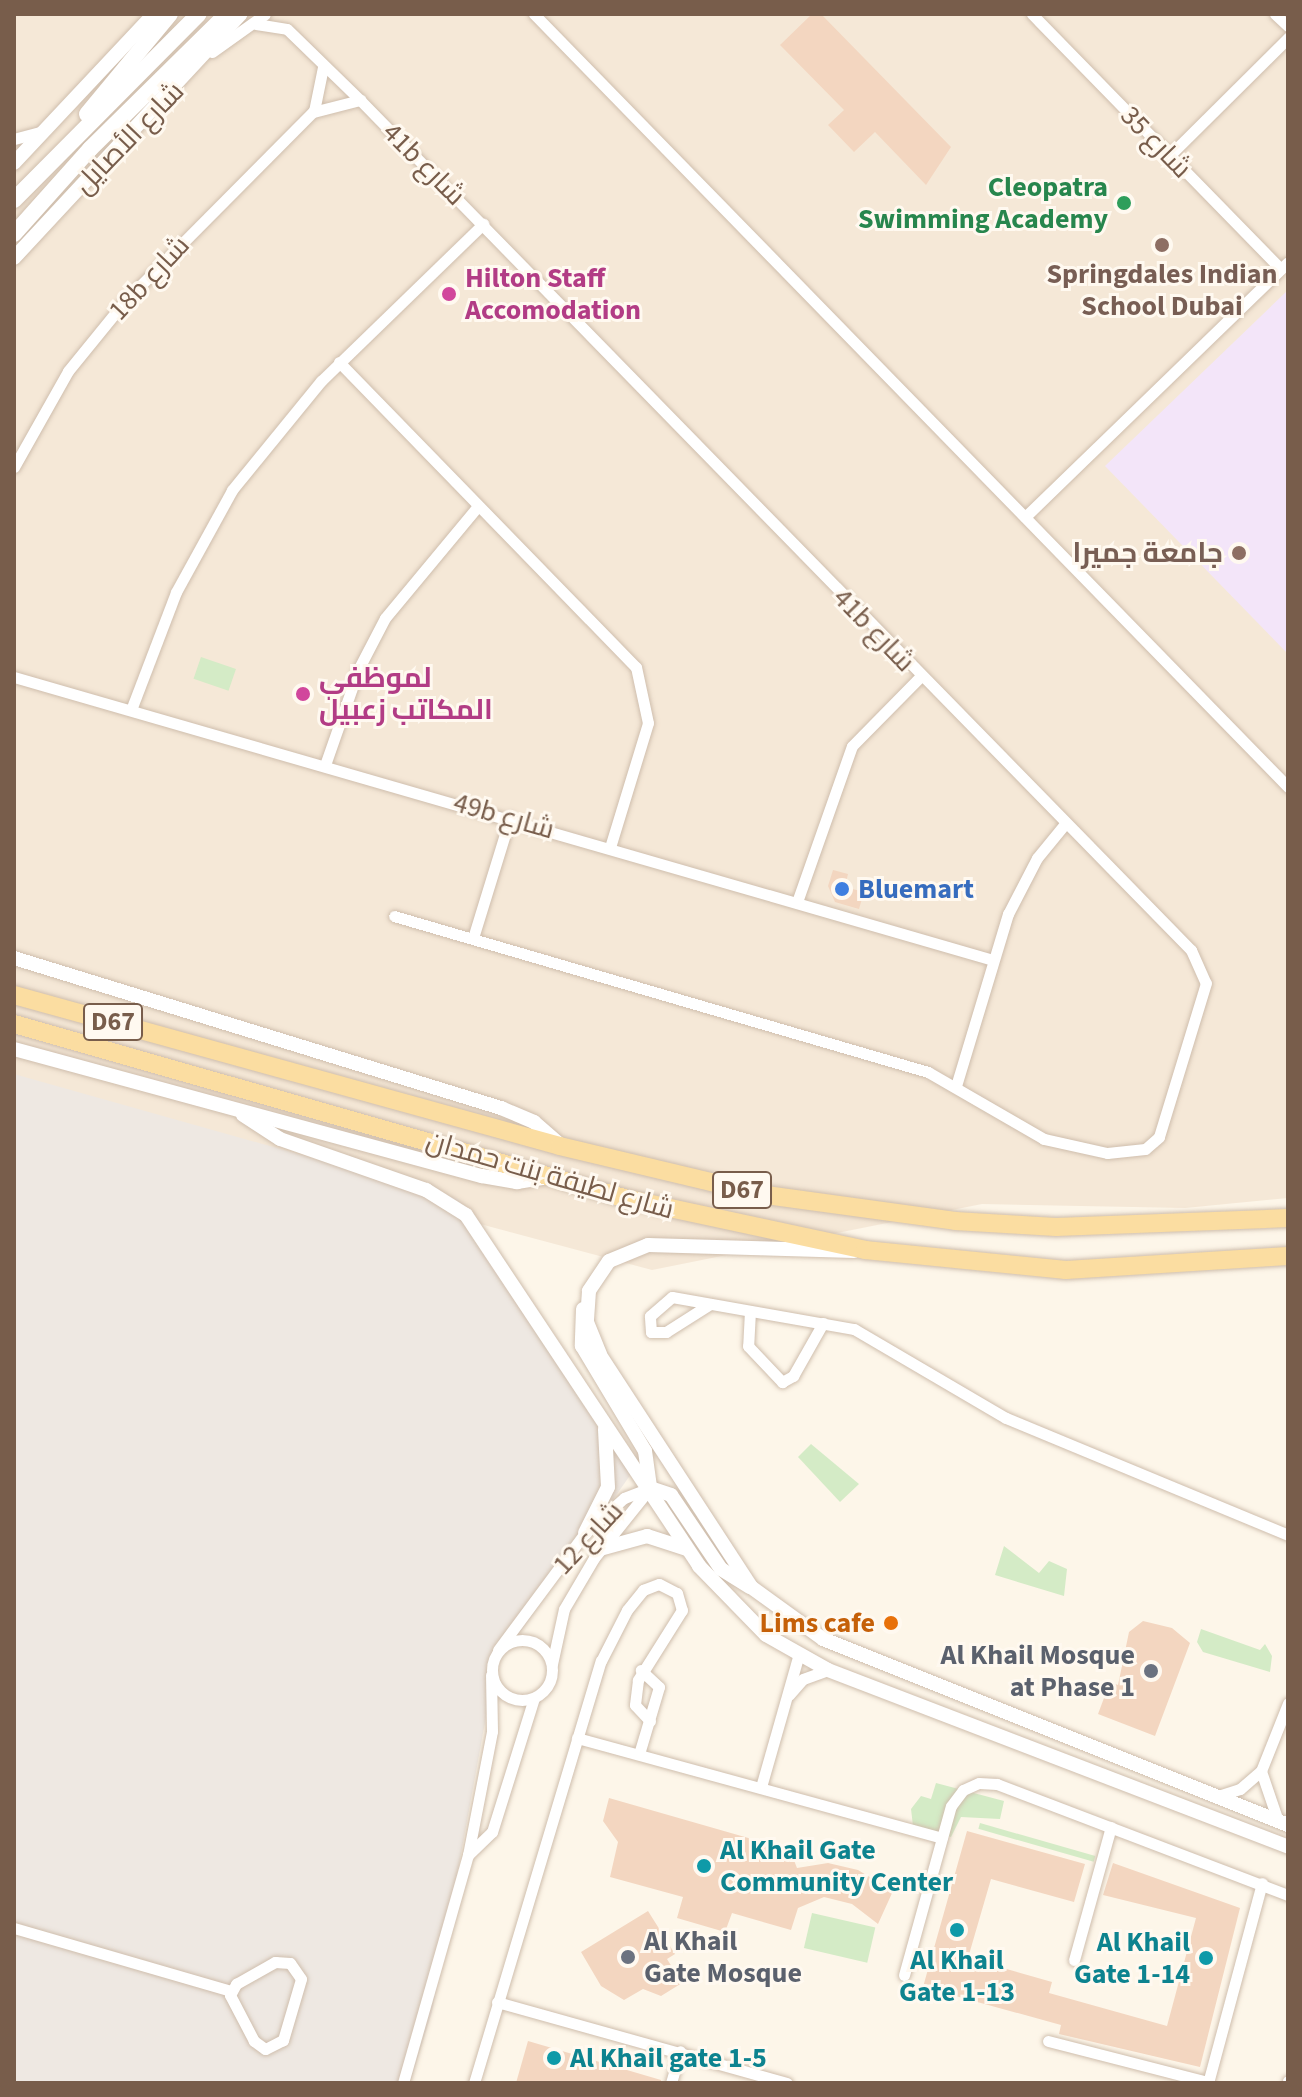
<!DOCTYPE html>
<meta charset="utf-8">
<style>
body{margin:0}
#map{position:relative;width:1302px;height:2097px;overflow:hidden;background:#fdf6e9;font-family:"Source Sans 3",Cairo,sans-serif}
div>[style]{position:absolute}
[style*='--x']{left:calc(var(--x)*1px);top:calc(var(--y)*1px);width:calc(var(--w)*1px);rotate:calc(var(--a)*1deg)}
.residential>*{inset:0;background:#f5e8d7}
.industrial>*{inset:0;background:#eee8e2}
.education>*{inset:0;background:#f3e5f9}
.green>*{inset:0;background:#d4ebc6;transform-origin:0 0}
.building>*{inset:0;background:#f3d6c0}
.roads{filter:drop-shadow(0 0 2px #cfbead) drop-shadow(0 0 2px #cfbead)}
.minor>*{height:11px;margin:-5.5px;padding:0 5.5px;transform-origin:5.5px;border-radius:5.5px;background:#fff}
.minor>.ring{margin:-5.5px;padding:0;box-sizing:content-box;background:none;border:11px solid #fff;border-radius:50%}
.tertiary>*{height:14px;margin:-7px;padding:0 7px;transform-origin:7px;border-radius:7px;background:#fff}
.secondary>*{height:16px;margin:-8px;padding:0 8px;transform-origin:8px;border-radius:8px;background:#fff}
.primary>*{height:18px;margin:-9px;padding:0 9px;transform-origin:9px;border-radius:9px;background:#fbdda1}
.dots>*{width:22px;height:22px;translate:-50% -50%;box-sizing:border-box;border:4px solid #fff9f0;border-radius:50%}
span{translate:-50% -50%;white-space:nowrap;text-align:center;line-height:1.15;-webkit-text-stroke:6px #fff9f0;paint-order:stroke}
.shield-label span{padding:2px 6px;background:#fff9f0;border:2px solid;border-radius:6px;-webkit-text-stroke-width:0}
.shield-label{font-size:26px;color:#785d4b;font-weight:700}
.street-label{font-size:28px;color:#785d4b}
.leisure-label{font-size:28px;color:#27864d;font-weight:700}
.right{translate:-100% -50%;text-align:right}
.education-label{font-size:28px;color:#785e54;font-weight:700}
.hotel-label{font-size:28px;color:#b23c85;font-weight:700}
.left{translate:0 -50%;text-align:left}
.shop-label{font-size:28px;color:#366cbe;font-weight:700}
.food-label{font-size:28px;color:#c56008;font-weight:700}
.worship-label{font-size:28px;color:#5b616d;font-weight:700}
.culture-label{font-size:28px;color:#0d838f;font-weight:700}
.frame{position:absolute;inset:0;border:16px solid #785d4b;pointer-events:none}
</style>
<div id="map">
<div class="residential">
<div style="clip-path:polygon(14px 14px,1288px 14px,1288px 1198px,1185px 1208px,982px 1204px,652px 1270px,36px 1105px,14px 1185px)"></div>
</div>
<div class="industrial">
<div style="clip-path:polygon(14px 1074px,458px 1199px,631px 1474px,495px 1668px,432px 2012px,410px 2083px,14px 2083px)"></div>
</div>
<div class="education">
<div style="clip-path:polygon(1288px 290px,1288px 654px,1105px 466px)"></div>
</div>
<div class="green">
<div style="left:201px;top:657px;width:37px;height:23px;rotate:19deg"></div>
<div style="clip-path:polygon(811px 1444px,859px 1484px,840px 1502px,798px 1457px)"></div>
<div style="clip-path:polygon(1004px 1546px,1039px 1573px,1049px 1561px,1067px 1569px,1064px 1596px,995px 1575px)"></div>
<div style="clip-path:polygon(1201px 1629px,1260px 1650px,1265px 1644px,1272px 1656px,1270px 1672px,1203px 1652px,1197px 1642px)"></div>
<div style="clip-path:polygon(936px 1783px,1004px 1801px,1000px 1819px,961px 1817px,951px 1837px,913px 1826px,911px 1809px,921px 1796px,931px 1799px)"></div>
<div style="left:980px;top:1823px;width:120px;height:6px;rotate:16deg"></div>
<div style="left:812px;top:1913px;width:65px;height:36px;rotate:13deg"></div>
</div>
<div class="building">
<div style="clip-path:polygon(812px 14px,821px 14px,951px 147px,926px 185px,875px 132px,854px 152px,828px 125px,844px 110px,780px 45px)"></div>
<div style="clip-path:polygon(833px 870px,848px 874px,845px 887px,864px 892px,859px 909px,835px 902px,828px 886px)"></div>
<div style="clip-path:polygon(1143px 1621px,1172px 1628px,1190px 1643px,1155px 1736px,1098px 1714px,1110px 1682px,1118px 1685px,1129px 1632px)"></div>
<div style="clip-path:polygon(609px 1798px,790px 1850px,797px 1868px,828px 1863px,858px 1870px,893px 1891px,878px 1924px,852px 1904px,824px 1897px,798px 1908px,791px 1930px,732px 1913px,725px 1932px,677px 1918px,683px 1897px,610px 1877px,618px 1842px,603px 1821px)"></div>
<div style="clip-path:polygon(967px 1831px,1085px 1864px,1074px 1902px,991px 1879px,968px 1958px,1052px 1982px,1049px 1993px,1167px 2026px,1196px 1918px,1103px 1895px,1113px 1863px,1240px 1908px,1200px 2067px,1059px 2034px,1061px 2025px,923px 1987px)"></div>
<div style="clip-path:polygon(648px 1911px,675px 1954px,667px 1959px,682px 1983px,661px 1996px,643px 1989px,624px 2000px,601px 1986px,581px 1952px)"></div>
<div style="clip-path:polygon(528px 2041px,661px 2080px,661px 2083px,516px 2083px)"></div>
</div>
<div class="roads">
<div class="minor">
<div style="--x:534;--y:14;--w:1080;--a:45.71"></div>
<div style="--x:1032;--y:14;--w:356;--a:45.7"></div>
<div style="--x:1275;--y:14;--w:18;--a:43"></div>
<div style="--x:256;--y:24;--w:31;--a:9"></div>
<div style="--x:287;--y:29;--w:102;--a:44.2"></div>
<div style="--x:360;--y:100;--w:1189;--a:45.65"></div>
<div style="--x:1191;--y:950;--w:36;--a:66"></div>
<div style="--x:1206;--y:983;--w:161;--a:107"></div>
<div style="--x:1159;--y:1137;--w:18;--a:139"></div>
<div style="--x:1145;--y:1149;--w:38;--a:174"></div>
<div style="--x:1107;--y:1153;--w:65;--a:-167.5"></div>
<div style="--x:1044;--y:1139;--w:134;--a:-150"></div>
<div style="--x:928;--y:1072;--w:556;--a:-163.72"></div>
<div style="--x:212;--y:52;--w:65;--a:-35.6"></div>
<div style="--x:314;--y:111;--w:45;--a:-78.4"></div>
<div style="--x:14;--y:139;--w:27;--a:-15"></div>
<div style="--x:1169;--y:156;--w:168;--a:-44.8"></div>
<div style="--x:339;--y:362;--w:426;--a:45.8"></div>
<div style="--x:636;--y:667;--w:57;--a:77.9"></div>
<div style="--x:648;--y:723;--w:130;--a:107"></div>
<div style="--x:14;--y:467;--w:110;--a:-60.6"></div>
<div style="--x:68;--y:371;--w:89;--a:-50.9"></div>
<div style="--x:124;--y:302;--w:268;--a:-45.2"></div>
<div style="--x:313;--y:112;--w:49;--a:-14.3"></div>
<div style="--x:1025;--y:517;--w:366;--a:-44.1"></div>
<div style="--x:14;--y:677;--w:1019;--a:16.12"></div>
<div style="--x:131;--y:710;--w:126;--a:-69.1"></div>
<div style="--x:176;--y:592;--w:116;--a:-61.2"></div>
<div style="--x:232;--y:490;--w:141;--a:-50.8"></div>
<div style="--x:321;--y:381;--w:226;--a:-44.1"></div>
<div style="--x:325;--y:765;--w:103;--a:-70.7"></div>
<div style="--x:359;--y:668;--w:56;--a:-62.5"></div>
<div style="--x:385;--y:618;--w:146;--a:-50.3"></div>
<div style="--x:797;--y:902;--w:165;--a:-70.6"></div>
<div style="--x:852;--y:746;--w:97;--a:-45.4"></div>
<div style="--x:473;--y:938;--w:126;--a:-72.9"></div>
<div style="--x:956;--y:1086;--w:180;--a:-73.2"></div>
<div style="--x:1008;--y:914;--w:63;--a:-62.6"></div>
<div style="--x:1037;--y:858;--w:43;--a:-50.7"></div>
<div style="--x:710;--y:1304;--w:52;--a:147.5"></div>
<div style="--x:666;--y:1332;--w:15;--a:180"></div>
<div style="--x:651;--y:1332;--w:16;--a:-94"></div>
<div style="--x:650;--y:1316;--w:29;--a:-41"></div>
<div style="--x:672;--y:1297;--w:185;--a:10"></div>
<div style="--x:854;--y:1329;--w:176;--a:30.4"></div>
<div style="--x:1006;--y:1418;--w:305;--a:22.5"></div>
<div style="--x:750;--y:1311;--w:35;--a:93"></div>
<div style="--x:748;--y:1346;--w:50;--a:46.6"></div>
<div style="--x:782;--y:1382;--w:13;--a:-29"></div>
<div style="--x:793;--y:1376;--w:61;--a:-60.5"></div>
<div class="ring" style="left:492px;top:1640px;width:49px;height:49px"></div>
<div style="--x:498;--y:1650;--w:146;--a:-53.4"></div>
<div style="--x:585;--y:1533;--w:52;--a:-41.9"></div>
<div style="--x:624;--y:1498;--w:28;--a:-21"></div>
<div style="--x:552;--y:1664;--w:56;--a:-77.7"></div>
<div style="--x:564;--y:1609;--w:59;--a:-59.5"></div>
<div style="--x:594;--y:1558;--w:90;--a:-51.3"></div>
<div style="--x:789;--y:1695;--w:21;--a:-49"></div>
<div style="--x:803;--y:1679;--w:27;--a:-20"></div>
<div style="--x:577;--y:1738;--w:378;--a:15.3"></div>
<div style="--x:639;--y:1754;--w:70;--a:-73.4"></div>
<div style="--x:659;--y:1687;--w:25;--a:-137"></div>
<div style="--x:1261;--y:1771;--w:53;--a:71.2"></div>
<div style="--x:761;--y:1787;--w:135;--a:-74.1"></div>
<div style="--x:1215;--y:1797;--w:26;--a:-18"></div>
<div style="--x:1240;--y:1789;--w:28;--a:-41"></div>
<div style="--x:1261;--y:1771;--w:73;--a:-68.3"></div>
<div style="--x:468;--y:1855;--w:33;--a:-44"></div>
<div style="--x:492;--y:1832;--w:140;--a:-72.6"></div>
<div style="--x:14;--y:1928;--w:226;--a:16.2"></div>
<div style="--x:1074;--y:1960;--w:138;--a:-74.5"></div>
<div style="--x:275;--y:1962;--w:15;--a:4"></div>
<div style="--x:290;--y:1963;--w:19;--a:55"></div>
<div style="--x:301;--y:1979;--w:64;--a:106.4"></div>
<div style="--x:283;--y:2040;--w:20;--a:153"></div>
<div style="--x:265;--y:2049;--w:14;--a:-144"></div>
<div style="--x:254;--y:2041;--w:52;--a:-117.6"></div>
<div style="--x:230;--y:1995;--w:13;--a:-61"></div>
<div style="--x:236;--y:1984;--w:45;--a:-29.4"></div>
<div style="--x:904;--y:1975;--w:175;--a:-74.5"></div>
<div style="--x:951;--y:1806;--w:20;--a:-53"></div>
<div style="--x:963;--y:1790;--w:17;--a:-24"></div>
<div style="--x:979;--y:1783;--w:18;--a:3"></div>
<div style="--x:997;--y:1784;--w:311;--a:20.9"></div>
<div style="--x:497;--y:2002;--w:301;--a:15.6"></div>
<div style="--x:1048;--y:2041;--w:165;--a:14.4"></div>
<div style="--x:1288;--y:2081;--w:1;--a:90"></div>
<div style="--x:403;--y:2083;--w:237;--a:-74.1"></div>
<div style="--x:468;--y:1855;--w:126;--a:-79"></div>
<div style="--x:492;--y:1731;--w:56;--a:-91"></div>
<div style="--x:474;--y:2083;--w:441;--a:-73.3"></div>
<div style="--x:601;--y:1661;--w:57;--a:-63"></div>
<div style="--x:627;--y:1610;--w:26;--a:-51"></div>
<div style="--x:643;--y:1590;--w:17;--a:-21"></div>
<div style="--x:659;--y:1584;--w:20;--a:27"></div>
<div style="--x:677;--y:1593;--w:18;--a:74"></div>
<div style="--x:682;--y:1610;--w:83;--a:122.2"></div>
<div style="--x:638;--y:1680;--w:25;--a:97"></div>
<div style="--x:635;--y:1705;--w:22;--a:47"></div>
<div style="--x:671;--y:2083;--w:33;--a:-74"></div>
<div style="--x:1208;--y:2083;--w:207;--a:-74.9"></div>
</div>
<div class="tertiary">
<div style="--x:14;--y:163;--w:204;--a:-46.8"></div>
<div style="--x:14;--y:258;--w:333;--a:-47.1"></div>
<div style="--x:14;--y:958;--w:510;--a:17.12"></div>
<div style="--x:501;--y:1108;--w:36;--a:23"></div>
<div style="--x:534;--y:1122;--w:35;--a:41"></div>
<div style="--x:14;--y:1049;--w:485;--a:15.2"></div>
<div style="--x:482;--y:1176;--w:36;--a:10"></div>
<div style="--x:517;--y:1182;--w:30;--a:-9"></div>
<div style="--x:243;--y:1115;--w:44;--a:33"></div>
<div style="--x:280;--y:1139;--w:155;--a:19.3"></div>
<div style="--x:426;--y:1190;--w:47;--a:32"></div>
<div style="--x:466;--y:1215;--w:421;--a:56.4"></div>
<div style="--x:699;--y:1566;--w:96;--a:45.8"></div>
<div style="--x:766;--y:1635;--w:71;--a:29.4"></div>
<div style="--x:828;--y:1670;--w:493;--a:21"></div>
<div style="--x:854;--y:1251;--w:206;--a:-178.3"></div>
<div style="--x:648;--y:1245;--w:42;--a:157.7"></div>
<div style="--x:609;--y:1261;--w:36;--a:124"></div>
<div style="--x:589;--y:1291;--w:31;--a:94"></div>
<div style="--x:587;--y:1322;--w:35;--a:68"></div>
<div style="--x:600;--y:1355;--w:277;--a:56.9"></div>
<div style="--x:751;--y:1587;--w:89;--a:35.8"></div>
<div style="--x:823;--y:1639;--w:501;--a:21.8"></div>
<div style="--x:583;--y:1309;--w:37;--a:92"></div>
<div style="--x:582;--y:1346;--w:122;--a:59"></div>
<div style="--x:645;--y:1451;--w:37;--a:82"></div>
<div style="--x:650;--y:1488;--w:22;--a:18"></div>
<div style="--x:671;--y:1495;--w:89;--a:56"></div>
<div style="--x:721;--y:1569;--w:34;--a:32"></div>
<div style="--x:585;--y:1533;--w:51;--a:-63.4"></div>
<div style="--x:608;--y:1487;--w:58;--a:-93"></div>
<div style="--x:600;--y:1549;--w:49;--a:-15.5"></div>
<div style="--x:647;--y:1536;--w:42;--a:18"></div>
</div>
<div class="secondary">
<div style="--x:87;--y:114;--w:130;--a:-50.3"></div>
<div style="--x:14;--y:200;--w:262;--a:-45.2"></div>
<div style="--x:14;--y:234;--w:114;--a:-48.2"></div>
<div style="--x:90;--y:149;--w:192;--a:-44.6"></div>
</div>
<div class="primary">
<div style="--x:14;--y:995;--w:566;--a:15.46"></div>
<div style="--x:560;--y:1146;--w:212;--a:13.4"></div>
<div style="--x:766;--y:1195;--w:191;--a:7.8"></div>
<div style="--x:955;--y:1221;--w:101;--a:3.4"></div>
<div style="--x:1056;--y:1227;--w:232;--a:-2.2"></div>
<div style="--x:14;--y:1024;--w:638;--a:15.91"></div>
<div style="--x:628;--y:1199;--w:242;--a:12.1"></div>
<div style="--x:865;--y:1250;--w:202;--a:5.7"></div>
<div style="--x:1066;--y:1270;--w:222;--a:-3.6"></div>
</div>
</div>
<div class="dots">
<div style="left:1124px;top:203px;background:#2e9e5b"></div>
<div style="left:1162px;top:245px;background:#8d6e63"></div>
<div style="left:449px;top:294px;background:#d1479c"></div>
<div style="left:1239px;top:553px;background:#8d6e63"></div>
<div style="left:303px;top:694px;background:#d1479c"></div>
<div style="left:842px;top:889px;background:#3f7fe0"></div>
<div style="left:891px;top:1623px;background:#e8710a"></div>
<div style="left:1151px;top:1671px;background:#6b7280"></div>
<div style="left:704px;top:1866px;background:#0f9aa8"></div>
<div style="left:957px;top:1930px;background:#0f9aa8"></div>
<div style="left:628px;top:1957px;background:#6b7280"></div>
<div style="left:1206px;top:1958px;background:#0f9aa8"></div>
<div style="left:554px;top:2058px;background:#0f9aa8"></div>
</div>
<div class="shield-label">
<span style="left:113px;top:1022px">D67</span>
<span style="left:742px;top:1190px">D67</span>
</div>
<div class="street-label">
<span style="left:129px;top:138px;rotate:-46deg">شارع الأصايل</span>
<span style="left:1156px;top:142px;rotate:46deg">شارع 35</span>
<span style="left:424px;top:164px;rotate:45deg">41b شارع</span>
<span style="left:149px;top:278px;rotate:-47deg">18b شارع</span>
<span style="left:874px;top:630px;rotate:46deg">41b شارع</span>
<span style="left:504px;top:816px;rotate:16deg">49b شارع</span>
<span style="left:550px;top:1175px;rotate:16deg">شارع لطيفة بنت حمدان</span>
<span style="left:588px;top:1538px;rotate:-47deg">شارع 12</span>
</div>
<div class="leisure-label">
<span class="right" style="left:1108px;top:203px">Cleopatra<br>Swimming Academy</span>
</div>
<div class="education-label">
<span style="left:1162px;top:290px">Springdales Indian<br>School Dubai</span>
<span class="right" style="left:1223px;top:553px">جامعة جميرا</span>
</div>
<div class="hotel-label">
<span class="left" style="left:465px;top:294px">Hilton Staff<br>Accomodation</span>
<span class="left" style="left:319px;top:694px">لموظفي<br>المكاتب زعبيل</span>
</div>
<div class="shop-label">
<span class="left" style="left:858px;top:889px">Bluemart</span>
</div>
<div class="food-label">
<span class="right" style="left:875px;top:1623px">Lims cafe</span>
</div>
<div class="worship-label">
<span class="right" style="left:1135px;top:1671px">Al Khail Mosque<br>at Phase 1</span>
<span class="left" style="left:644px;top:1957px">Al Khail<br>Gate Mosque</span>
</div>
<div class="culture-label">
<span class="left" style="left:720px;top:1866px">Al Khail Gate<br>Community Center</span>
<span class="right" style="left:1190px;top:1958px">Al Khail<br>Gate 1-14</span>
<span style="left:957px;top:1976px">Al Khail<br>Gate 1-13</span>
<span class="left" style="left:570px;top:2058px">Al Khail gate 1-5</span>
</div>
<div class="frame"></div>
</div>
